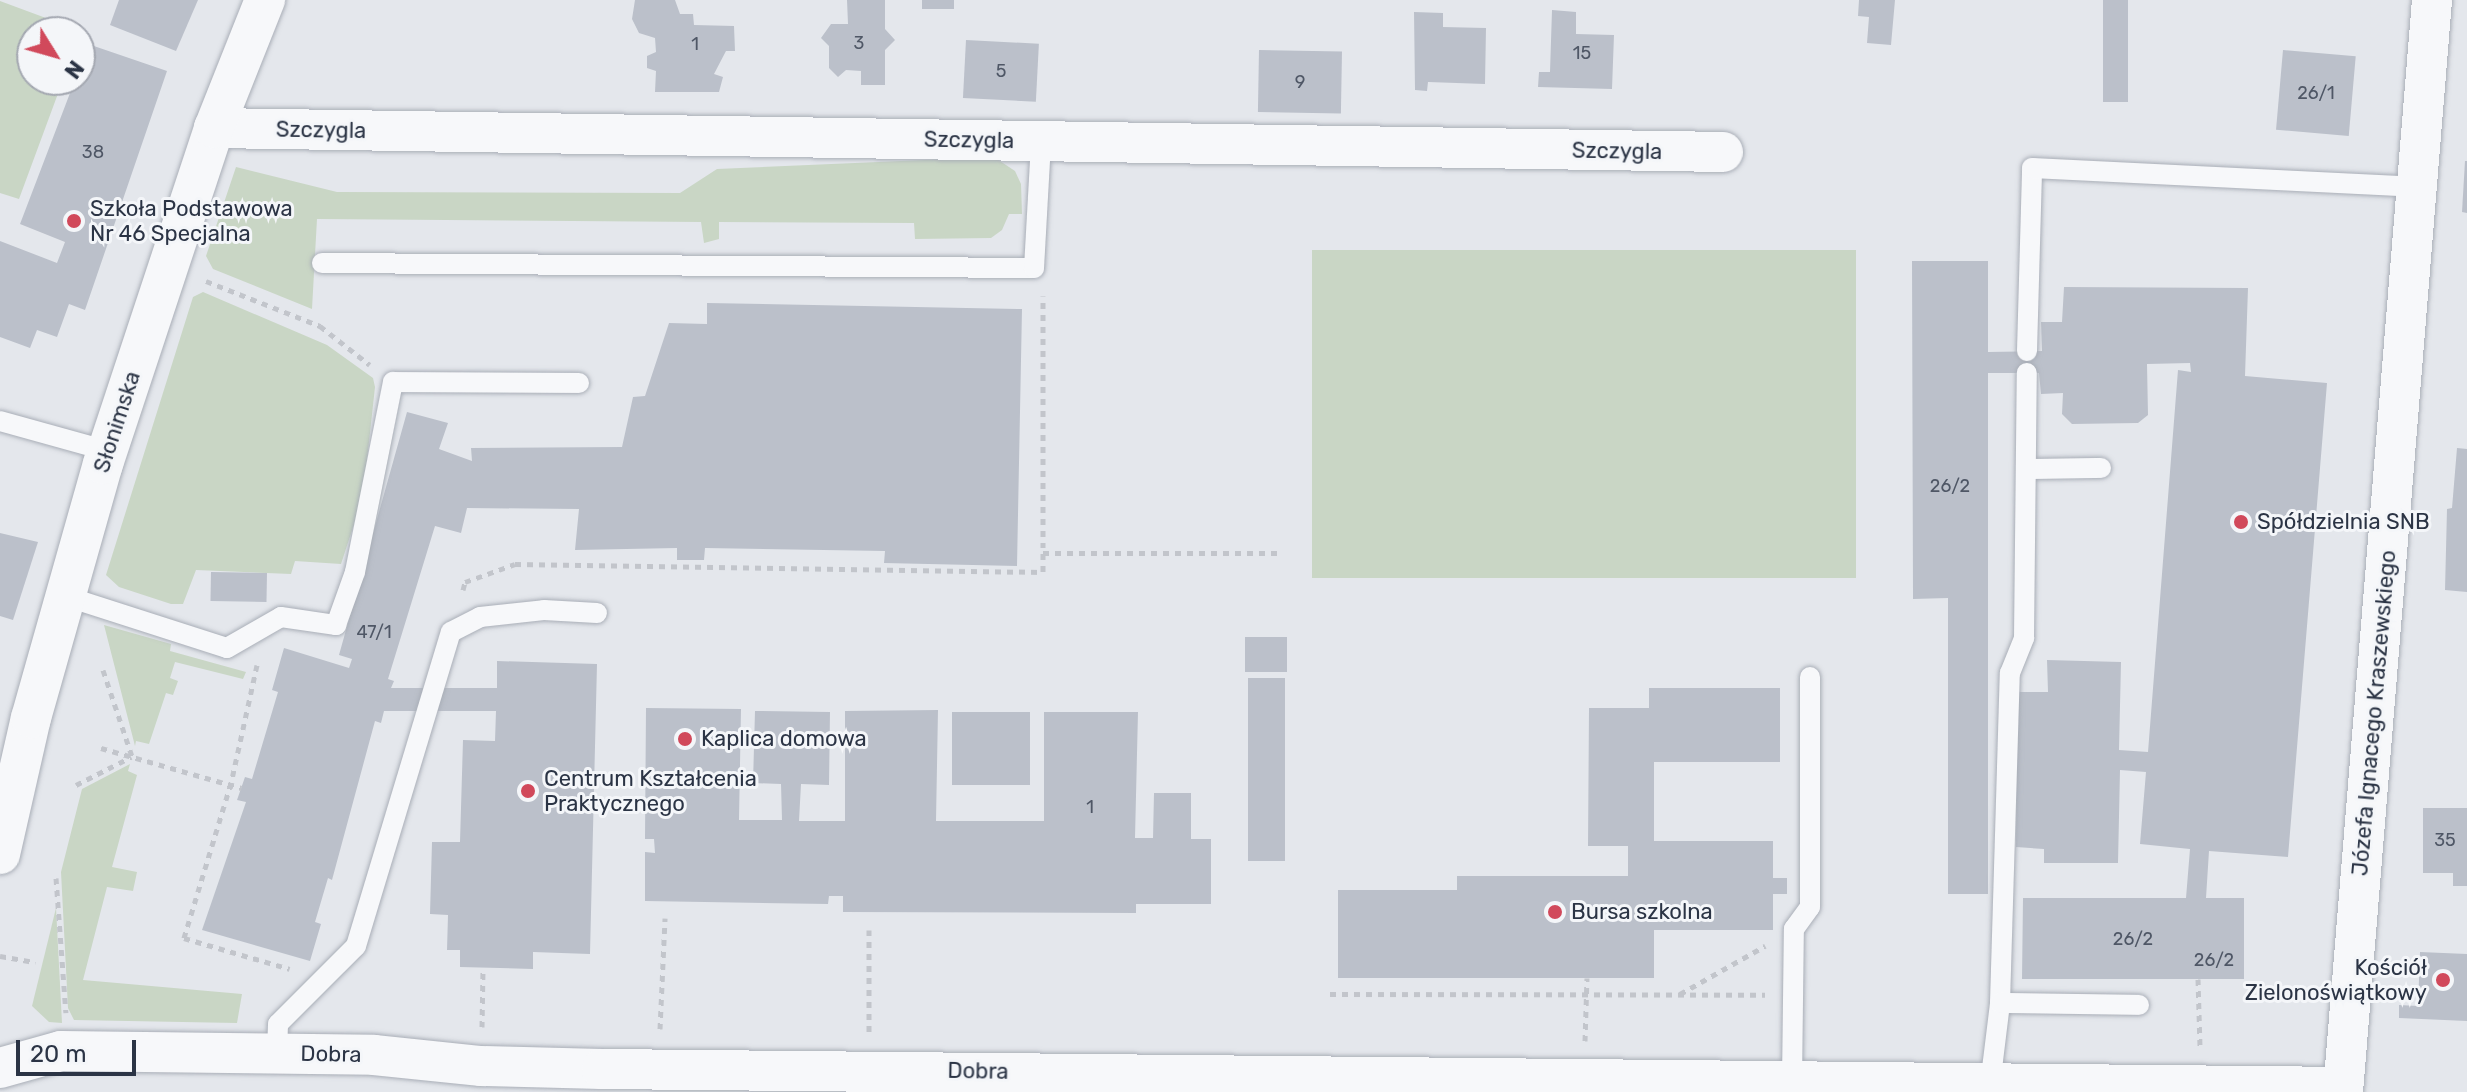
<!DOCTYPE html>
<meta charset="utf-8">
<style>
body{margin:0}
#map{position:relative;width:2467px;height:1092px;overflow:hidden;background:#e4e7ec;font-family:Rubik,sans-serif}
div>[style]{position:absolute}
[style*='--x']{left:calc(var(--x)*1px);top:calc(var(--y)*1px);width:calc(var(--w)*1px);rotate:calc(var(--a)*1deg)}
.green>*{inset:0;background:#c9d6c5;transform-origin:0 0}
.building>*{inset:0;background:#bbc0ca;transform-origin:0 0}
.path>*{height:5px;margin-top:-2.5px;transform-origin:0;background:repeating-linear-gradient(90deg,#c2c5cb 0 6px,transparent 0 12px)}
.roads{filter:drop-shadow(0 0 2px #a9aeb7) drop-shadow(0 0 2px #a9aeb7)}
.lane>*{height:20px;margin:-10px;padding:0 10px;transform-origin:10px;border-radius:10px;background:#f7f8fa}
.street>*{height:40px;margin:-20px;padding:0 20px;transform-origin:20px;border-radius:20px;background:#f7f8fa}
.dots>*{width:22px;height:22px;translate:-50% -50%;box-sizing:border-box;border:4px solid #f4f6f9;border-radius:50%}
span{translate:-50% -50%;white-space:nowrap;text-align:center;line-height:1.15;-webkit-text-stroke:6px #f4f6f9;paint-order:stroke}
.number-label{font-size:18px;color:#4f5766}
.number-label span{-webkit-text-stroke-width:0}
.street-label{font-size:22px;color:#2b3445}
.poi-label{font-size:22px;color:#2b3445}
.left{translate:0 -50%;text-align:left}
.right{translate:-100% -50%;text-align:right}
.north{position:absolute;left:16px;top:16px;width:80px;height:80px;box-sizing:border-box;background:#f4f6f9;border:2px solid #a4a8b1;border-radius:50%;rotate:127deg;font-size:22px;font-weight:700;line-height:32px;text-align:center;color:#2b3445}
.north::after{content:'';display:block;margin:auto;width:28px;height:36px;background:#d1495b;clip-path:polygon(50% 0,100% 100%,50% 72%,0 100%)}
.scale{position:absolute;left:16px;top:1040px;width:120px;height:36px;box-sizing:border-box;border:4px solid #2b3445;border-top:0;padding-left:10px;font-size:24px;line-height:28px;white-space:nowrap;color:#2b3445;-webkit-text-stroke:6px #f4f6f9;paint-order:stroke}
</style>
<div id="map">
<div class="green">
<div style="clip-path:polygon(0 1px,81px 31px,32px 32px,32px 80px,63px 80px,19px 199px,0 193px)"></div>
<div style="clip-path:polygon(994px 157px,1015px 171px,1021px 184px,1022px 214px,1009px 214px,1002px 230px,991px 238px,915px 239px,914px 223px,719px 222px,719px 239px,704px 243px,701px 222px,317px 219px,312px 309px,213px 269px,206px 256px,236px 167px,337px 192px,680px 193px,717px 169px)"></div>
<div style="left:1312px;top:250px;width:544px;height:328px"></div>
<div style="clip-path:polygon(203px 292px,327px 345px,373px 378px,375px 387px,363px 497px,341px 564px,295px 561px,291px 574px,196px 570px,183px 604px,171px 604px,119px 587px,106px 575px,193px 297px)"></div>
<div style="clip-path:polygon(104px 625px,171px 644px,170px 651px,246px 672px,243px 679px,175px 662px,170px 678px,178px 681px,173px 695px,166px 693px,149px 744px,136px 741px,135px 746px)"></div>
<div style="clip-path:polygon(130px 764px,128px 771px,137px 775px,112px 867px,137px 872px,133px 891px,107px 887px,83px 980px,242px 994px,237px 1023px,74px 1020px,68px 1008px,61px 872px,82px 789px)"></div>
<div style="clip-path:polygon(56px 908px,62px 1023px,49px 1022px,32px 1006px)"></div>
</div>
<div class="building">
<div style="clip-path:polygon(119px 0,198px 0,176px 51px,110px 25px)"></div>
<div style="clip-path:polygon(635px 0,675px 0,680px 14px,693px 14px,694px 25px,734px 26px,735px 51px,726px 51px,714px 74px,723px 77px,719px 92px,655px 92px,656px 71px,647px 68px,647px 56px,656px 52px,655px 38px,639px 33px,632px 19px)"></div>
<div style="clip-path:polygon(847px 0,885px 0,885px 29px,895px 40px,885px 50px,885px 85px,861px 85px,861px 71px,846px 70px,838px 77px,829px 68px,829px 46px,821px 38px,831px 24px,848px 24px)"></div>
<div style="left:922px;top:0;width:32px;height:9px"></div>
<div style="clip-path:polygon(1859px 0,1895px 0,1891px 45px,1867px 43px,1869px 17px,1858px 16px)"></div>
<div style="left:2103px;top:0;width:25px;height:102px"></div>
<div style="clip-path:polygon(1552px 10px,1576px 12px,1576px 34px,1614px 35px,1612px 89px,1538px 87px,1539px 72px,1550px 72px)"></div>
<div style="clip-path:polygon(1414px 12px,1443px 13px,1443px 27px,1486px 28px,1485px 84px,1428px 82px,1427px 91px,1415px 90px)"></div>
<div style="left:966px;top:40px;width:73px;height:58px;rotate:3deg"></div>
<div style="clip-path:polygon(88px 44px,167px 71px,85px 310px,69px 304px,57px 337px,37px 330px,30px 348px,0 337px,0 241px,57px 263px,65px 242px,20px 224px,75px 80px,80px 80px)"></div>
<div style="left:1259px;top:50px;width:83px;height:62px;rotate:1deg"></div>
<div style="left:2283px;top:50px;width:73px;height:80px;rotate:5deg"></div>
<div style="clip-path:polygon(2465px 161px,2467px 161px,2467px 213px,2462px 212px)"></div>
<div style="clip-path:polygon(1912px 261px,1988px 261px,1988px 352px,2042px 351px,2041px 322px,2062px 322px,2064px 287px,2248px 288px,2245px 376px,2327px 383px,2288px 857px,2209px 851px,2206px 898px,2244px 898px,2244px 979px,2022px 979px,2023px 898px,2186px 898px,2190px 849px,2140px 844px,2146px 772px,2120px 770px,2118px 863px,2044px 863px,2044px 849px,2016px 847px,2017px 692px,2048px 692px,2047px 660px,2121px 662px,2119px 750px,2148px 752px,2178px 370px,2191px 372px,2190px 363px,2147px 364px,2148px 415px,2138px 423px,2072px 424px,2062px 414px,2063px 393px,2041px 394px,2039px 373px,1988px 373px,1988px 894px,1948px 894px,1948px 598px,1913px 599px)"></div>
<div style="clip-path:polygon(707px 303px,1022px 309px,1017px 566px,884px 563px,885px 551px,705px 548px,704px 560px,677px 560px,677px 548px,575px 550px,579px 509px,467px 508px,461px 533px,435px 526px,388px 679px,394px 681px,391px 688px,497px 688px,497px 661px,597px 664px,590px 954px,533px 952px,533px 969px,460px 967px,460px 950px,447px 950px,448px 915px,430px 914px,432px 842px,460px 842px,463px 740px,495px 741px,496px 711px,384px 711px,381px 723px,375px 721px,332px 880px,328px 878px,315px 922px,321px 924px,310px 961px,202px 930px,246px 802px,237px 800px,245px 777px,252px 779px,278px 692px,272px 690px,284px 648px,349px 668px,352px 659px,339px 655px,407px 412px,448px 423px,439px 449px,472px 461px,471px 448px,622px 447px,633px 397px,645px 396px,669px 323px,707px 324px)"></div>
<div style="clip-path:polygon(2457px 448px,2467px 449px,2467px 592px,2445px 590px,2447px 509px,2452px 508px)"></div>
<div style="clip-path:polygon(0 533px,38px 542px,13px 620px,0 616px)"></div>
<div style="left:211px;top:572px;width:56px;height:29px;rotate:1deg"></div>
<div style="left:1245px;top:637px;width:42px;height:35px"></div>
<div style="left:1285px;top:678px;width:183px;height:37px;rotate:90deg"></div>
<div style="clip-path:polygon(1649px 688px,1780px 688px,1780px 762px,1654px 762px,1654px 841px,1773px 841px,1773px 878px,1787px 878px,1787px 894px,1773px 894px,1773px 930px,1654px 930px,1654px 978px,1338px 978px,1338px 890px,1457px 890px,1457px 876px,1628px 876px,1628px 846px,1588px 846px,1589px 708px,1649px 708px)"></div>
<div style="clip-path:polygon(646px 708px,741px 709px,739px 820px,782px 820px,781px 784px,753px 783px,755px 711px,830px 712px,829px 785px,801px 784px,799px 821px,845px 821px,845px 711px,938px 710px,936px 821px,1044px 821px,1044px 712px,1138px 712px,1135px 838px,1153px 838px,1154px 793px,1191px 793px,1191px 839px,1211px 839px,1211px 904px,1136px 904px,1136px 913px,843px 912px,843px 896px,829px 896px,828px 904px,645px 901px,645px 852px,655px 853px,654px 839px,645px 839px)"></div>
<div style="left:952px;top:712px;width:78px;height:73px"></div>
<div style="clip-path:polygon(2423px 808px,2467px 808px,2467px 886px,2453px 886px,2453px 873px,2423px 873px)"></div>
<div style="clip-path:polygon(2420px 952px,2467px 954px,2467px 1021px,2399px 1018px,2399px 1005px,2418px 1006px)"></div>
</div>
<div class="path">
<div style="--x:206;--y:281;--w:123;--a:21.5"></div>
<div style="--x:320;--y:326;--w:63;--a:38"></div>
<div style="--x:1043;--y:553;--w:239;--a:0"></div>
<div style="--x:463;--y:590;--w:8;--a:-76"></div>
<div style="--x:465;--y:582;--w:53;--a:-19.8"></div>
<div style="--x:515;--y:564;--w:528;--a:0.87"></div>
<div style="--x:1043;--y:572;--w:276;--a:-90"></div>
<div style="--x:257;--y:665;--w:121;--a:102.4"></div>
<div style="--x:231;--y:783;--w:162;--a:106.9"></div>
<div style="--x:184;--y:938;--w:110;--a:16.3"></div>
<div style="--x:103;--y:670;--w:91;--a:71.4"></div>
<div style="--x:101;--y:748;--w:146;--a:15.9"></div>
<div style="--x:76;--y:785;--w:62;--a:-27"></div>
<div style="--x:56;--y:878;--w:135;--a:85.8"></div>
<div style="--x:869;--y:930;--w:103;--a:90"></div>
<div style="--x:0;--y:956;--w:36;--a:10"></div>
<div style="--x:2198;--y:979;--w:67;--a:88.3"></div>
<div style="--x:1330;--y:994;--w:435;--a:0.1"></div>
<div style="--x:1680;--y:994;--w:98;--a:-29.5"></div>
<div style="--x:482;--y:1027;--w:59;--a:-89"></div>
<div style="--x:660;--y:1029;--w:111;--a:-87.4"></div>
<div style="--x:1585;--y:1041;--w:63;--a:-88.2"></div>
</div>
<div class="roads">
<div class="lane">
<div style="--x:322;--y:263;--w:712;--a:0.4"></div>
<div style="--x:1034;--y:268;--w:127;--a:-86.8"></div>
<div style="--x:2027;--y:351;--w:183;--a:-88.4"></div>
<div style="--x:2032;--y:168;--w:383;--a:2.8"></div>
<div style="--x:0;--y:421;--w:112;--a:15.5"></div>
<div style="--x:2026;--y:469;--w:75;--a:-0.8"></div>
<div style="--x:65;--y:596;--w:170;--a:17.8"></div>
<div style="--x:227;--y:648;--w:62;--a:-29.9"></div>
<div style="--x:281;--y:617;--w:56;--a:8.3"></div>
<div style="--x:336;--y:625;--w:56;--a:-70.3"></div>
<div style="--x:355;--y:572;--w:194;--a:-78.7"></div>
<div style="--x:393;--y:382;--w:186;--a:0.3"></div>
<div style="--x:2000;--y:1003;--w:330;--a:-88.3"></div>
<div style="--x:2010;--y:673;--w:38;--a:-68"></div>
<div style="--x:2024;--y:638;--w:265;--a:-89.4"></div>
<div style="--x:277;--y:1053;--w:29;--a:-88"></div>
<div style="--x:278;--y:1024;--w:110;--a:-45"></div>
<div style="--x:356;--y:946;--w:328;--a:-73.2"></div>
<div style="--x:451;--y:632;--w:33;--a:-27"></div>
<div style="--x:480;--y:617;--w:64;--a:-6.2"></div>
<div style="--x:544;--y:610;--w:53;--a:3.2"></div>
<div style="--x:1792;--y:1082;--w:153;--a:-89.3"></div>
<div style="--x:1794;--y:929;--w:27;--a:-54"></div>
<div style="--x:1810;--y:907;--w:230;--a:-90"></div>
<div style="--x:1990;--y:1085;--w:83;--a:-83"></div>
<div style="--x:2000;--y:1003;--w:139;--a:0.8"></div>
</div>
<div class="street">
<div style="--x:214;--y:128;--w:1509;--a:0.91"></div>
<div style="--x:0;--y:854;--w:139;--a:-77.2"></div>
<div style="--x:31;--y:718;--w:264;--a:-74.2"></div>
<div style="--x:103;--y:464;--w:354;--a:-71.7"></div>
<div style="--x:214;--y:128;--w:138;--a:-68.3"></div>
<div style="--x:0;--y:1068;--w:63;--a:-15.6"></div>
<div style="--x:61;--y:1051;--w:313;--a:0.7"></div>
<div style="--x:374;--y:1055;--w:108;--a:5.9"></div>
<div style="--x:481;--y:1066;--w:121;--a:1.4"></div>
<div style="--x:602;--y:1069;--w:1741;--a:0.59"></div>
<div style="--x:2343;--y:1092;--w:1096;--a:-85.34"></div>
</div>
</div>
<div class="dots">
<div style="left:74px;top:221px;background:#d1495b"></div>
<div style="left:2241px;top:522px;background:#d1495b"></div>
<div style="left:685px;top:739px;background:#d1495b"></div>
<div style="left:528px;top:791px;background:#d1495b"></div>
<div style="left:1555px;top:912px;background:#d1495b"></div>
<div style="left:2443px;top:980px;background:#d1495b"></div>
</div>
<div class="number-label">
<span style="left:859px;top:43px">3</span>
<span style="left:695px;top:44px">1</span>
<span style="left:1582px;top:53px">15</span>
<span style="left:1001px;top:71px">5</span>
<span style="left:1300px;top:82px">9</span>
<span style="left:2316px;top:93px">26/1</span>
<span style="left:93px;top:152px">38</span>
<span style="left:1950px;top:486px">26/2</span>
<span style="left:374px;top:632px">47/1</span>
<span style="left:1090px;top:807px">1</span>
<span style="left:2445px;top:840px">35</span>
<span style="left:2133px;top:939px">26/2</span>
<span style="left:2214px;top:960px">26/2</span>
</div>
<div class="street-label">
<span style="left:321px;top:130px;rotate:1deg">Szczygla</span>
<span style="left:969px;top:140px;rotate:1deg">Szczygla</span>
<span style="left:1617px;top:151px;rotate:1deg">Szczygla</span>
<span style="left:117px;top:422px;rotate:-72deg">Słonimska</span>
<span style="left:2374px;top:713px;rotate:-85deg">Józefa Ignacego Kraszewskiego</span>
<span style="left:331px;top:1054px;rotate:1deg">Dobra</span>
<span style="left:978px;top:1071px;rotate:1deg">Dobra</span>
</div>
<div class="poi-label">
<span class="left" style="left:90px;top:221px">Szkoła Podstawowa<br>Nr 46 Specjalna</span>
<span class="left" style="left:2257px;top:522px">Spółdzielnia SNB</span>
<span class="left" style="left:701px;top:739px">Kaplica domowa</span>
<span class="left" style="left:544px;top:791px">Centrum Kształcenia<br>Praktycznego</span>
<span class="left" style="left:1571px;top:912px">Bursa szkolna</span>
<span class="right" style="left:2427px;top:980px">Kościół<br>Zielonoświątkowy</span>
</div>
<div class="north">N</div>
<div class="scale">20 m</div>
</div>
